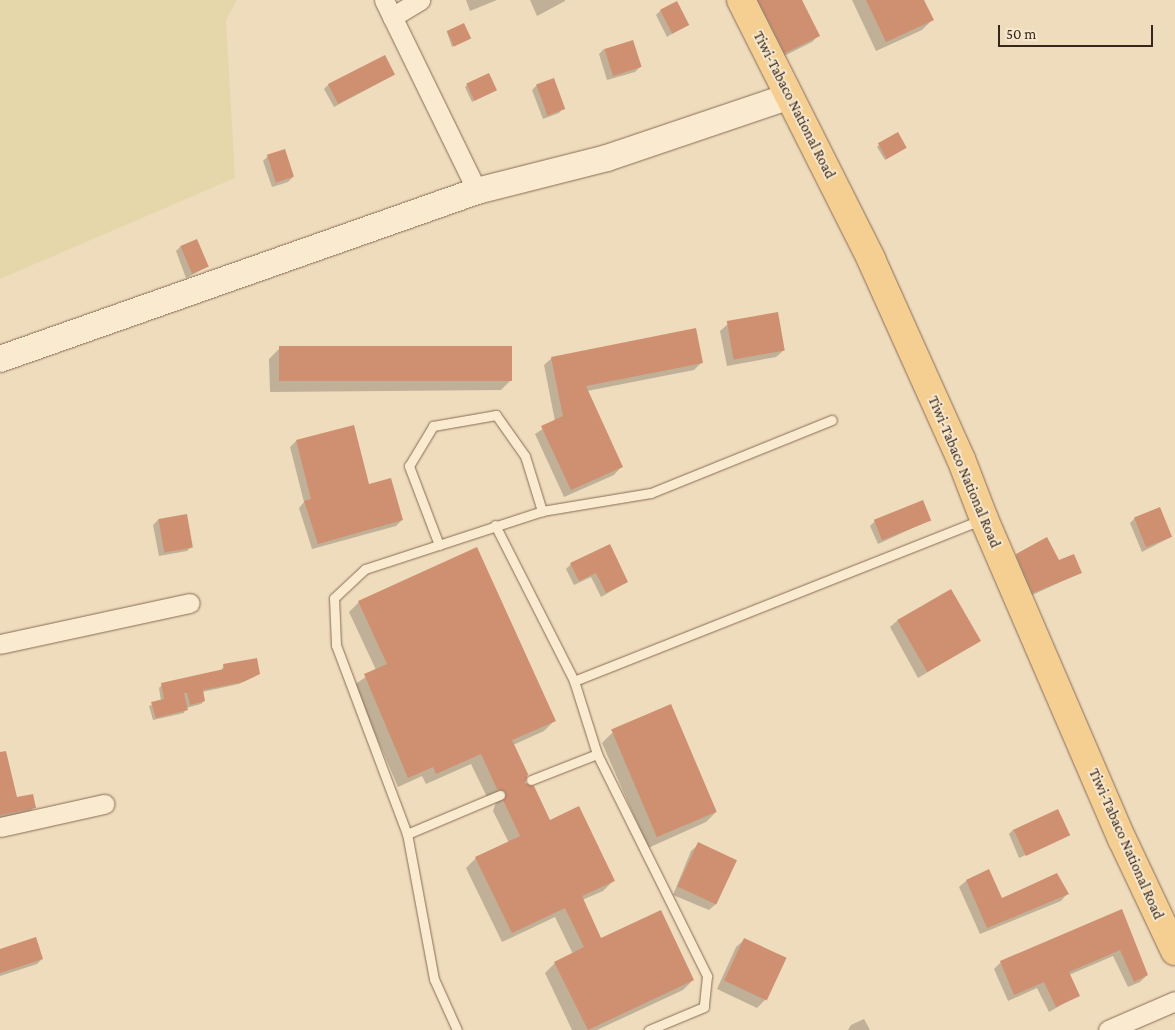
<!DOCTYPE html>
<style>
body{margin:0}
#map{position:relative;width:1175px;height:1030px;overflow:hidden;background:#efdcbd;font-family:"Crimson Pro",serif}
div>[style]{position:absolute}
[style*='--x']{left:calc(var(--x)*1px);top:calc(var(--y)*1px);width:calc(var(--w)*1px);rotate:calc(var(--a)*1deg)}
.farmland>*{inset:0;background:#e5d7aa}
.shadow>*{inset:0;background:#0003}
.building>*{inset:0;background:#cf9071;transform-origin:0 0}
.roads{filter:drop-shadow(0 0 1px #886c55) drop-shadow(0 0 1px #886c55)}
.service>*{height:9px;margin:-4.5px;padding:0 4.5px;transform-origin:4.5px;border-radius:4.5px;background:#faead0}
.minor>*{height:19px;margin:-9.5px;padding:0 9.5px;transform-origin:9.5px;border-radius:9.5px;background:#faead0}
.secondary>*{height:26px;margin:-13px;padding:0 13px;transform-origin:13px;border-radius:13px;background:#faead0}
.primary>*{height:28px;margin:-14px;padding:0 14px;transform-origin:14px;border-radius:14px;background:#f5ce92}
span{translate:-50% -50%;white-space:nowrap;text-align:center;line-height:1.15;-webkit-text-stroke:4px #f7e7cd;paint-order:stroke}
.street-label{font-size:15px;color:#36261b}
.scale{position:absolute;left:998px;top:25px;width:155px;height:22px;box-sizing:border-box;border:2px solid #36261b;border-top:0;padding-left:6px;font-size:15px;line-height:18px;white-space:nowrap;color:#36261b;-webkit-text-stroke:4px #f7e7cd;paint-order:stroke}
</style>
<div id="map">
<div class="farmland">
<div style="clip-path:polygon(0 0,237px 0,226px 20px,235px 178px,0 279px)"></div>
</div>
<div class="shadow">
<div style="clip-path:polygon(466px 0,497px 0,470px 11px)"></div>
<div style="clip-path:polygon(530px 0,565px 0,565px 1px,537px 16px)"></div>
<div style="clip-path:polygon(747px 0,801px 0,819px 35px,812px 42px,778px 59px)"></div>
<div style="clip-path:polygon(852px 0,923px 0,932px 20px,922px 30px,876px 51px)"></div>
<div style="clip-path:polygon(661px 10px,687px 24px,667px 37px,656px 15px)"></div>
<div style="clip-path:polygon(447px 32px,469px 38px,452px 47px)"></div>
<div style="clip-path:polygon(633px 41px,640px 67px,635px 72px,607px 80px,599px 54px,604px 49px)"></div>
<div style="clip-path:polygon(394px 75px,334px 107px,324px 89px,329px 84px)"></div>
<div style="clip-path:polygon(467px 85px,493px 92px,472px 102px,465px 87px)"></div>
<div style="clip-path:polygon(537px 85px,563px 108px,559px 113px,543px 119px,532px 90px)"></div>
<div style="clip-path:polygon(879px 145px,904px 149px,885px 160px,877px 147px)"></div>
<div style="clip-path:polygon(268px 156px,293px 177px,288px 182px,272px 187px,263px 161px)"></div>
<div style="clip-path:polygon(181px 246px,207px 267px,186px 278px,176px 251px)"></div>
<div style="clip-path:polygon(728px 324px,784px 350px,776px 357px,727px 366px,720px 331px)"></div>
<div style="clip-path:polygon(279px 349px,511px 380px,501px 390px,270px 392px,269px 359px)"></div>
<div style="clip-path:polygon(552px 358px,702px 362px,694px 370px,587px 391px,621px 467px,614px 475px,564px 497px,535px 434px,555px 421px,544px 365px)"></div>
<div style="clip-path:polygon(296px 441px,368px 485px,402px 520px,396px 526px,312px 549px,299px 508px,304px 502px,290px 447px)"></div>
<div style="clip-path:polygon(186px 515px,192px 546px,187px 551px,159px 556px,153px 525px,158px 520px)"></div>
<div style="clip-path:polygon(1135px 518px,1171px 537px,1142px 552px,1130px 523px)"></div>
<div style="clip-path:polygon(930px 520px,878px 544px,870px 526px,875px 521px)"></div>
<div style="clip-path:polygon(1017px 555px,1059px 561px,1080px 573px,1028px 597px,1012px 559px)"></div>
<div style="clip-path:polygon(571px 564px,627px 582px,601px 597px,591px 577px,574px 585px,566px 569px)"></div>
<div style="clip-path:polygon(359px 602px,554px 721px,544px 731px,513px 745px,524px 783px,549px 821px,613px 881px,603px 891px,582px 900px,601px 940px,693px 980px,683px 990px,597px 1030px,572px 1030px,545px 973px,555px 963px,573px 954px,555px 917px,502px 942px,466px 868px,476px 858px,509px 843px,493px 811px,496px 802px,488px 799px,471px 764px,426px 784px,422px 776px,398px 787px,354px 685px,376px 670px,349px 612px)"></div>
<div style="clip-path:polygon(898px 620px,979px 641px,918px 678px,890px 627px)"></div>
<div style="clip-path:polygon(224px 665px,259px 674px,239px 684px,202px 692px,204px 701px,201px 704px,186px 708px,184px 713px,153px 720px,149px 706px,161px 701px,159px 688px,162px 685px,221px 671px)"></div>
<div style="clip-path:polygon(612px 733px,716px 812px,706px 822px,648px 848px,602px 743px)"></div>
<div style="clip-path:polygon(0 756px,17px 799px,34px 807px,28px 814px,0 820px)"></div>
<div style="clip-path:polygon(1014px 829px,1068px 835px,1019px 858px,1009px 834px)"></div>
<div style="clip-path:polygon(699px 844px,717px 903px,709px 910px,673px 895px,691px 851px)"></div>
<div style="clip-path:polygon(966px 881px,1001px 900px,1067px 894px,1061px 901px,980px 934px,959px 887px)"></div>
<div style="clip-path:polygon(1121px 911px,1147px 975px,1140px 982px,1128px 987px,1113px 956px,1069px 975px,1079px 995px,1049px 1012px,1037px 988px,1008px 1001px,994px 969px,1001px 962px)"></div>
<div style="clip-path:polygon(744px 940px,765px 1000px,757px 1008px,717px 989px,736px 947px)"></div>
<div style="clip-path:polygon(0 950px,42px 959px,37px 964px,0 976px)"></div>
<div style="clip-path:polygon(864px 1019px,870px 1030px,848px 1030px,851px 1025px)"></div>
</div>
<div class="building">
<div style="clip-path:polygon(758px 0,802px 0,820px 36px,785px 53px)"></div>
<div style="clip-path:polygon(866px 0,924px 0,934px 20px,886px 42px)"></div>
<div style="left:677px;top:1px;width:27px;height:19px;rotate:63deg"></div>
<div style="left:464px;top:23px;width:17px;height:19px;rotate:65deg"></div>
<div style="left:633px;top:40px;width:28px;height:30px;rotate:72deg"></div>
<div style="left:385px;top:55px;width:22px;height:64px;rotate:63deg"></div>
<div style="left:489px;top:73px;width:19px;height:25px;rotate:65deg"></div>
<div style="left:554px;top:78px;width:33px;height:19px;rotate:70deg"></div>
<div style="left:898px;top:132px;width:18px;height:23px;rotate:61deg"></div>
<div style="left:285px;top:149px;width:29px;height:19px;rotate:72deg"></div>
<div style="left:197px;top:239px;width:30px;height:18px;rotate:67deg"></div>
<div style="left:778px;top:312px;width:39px;height:52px;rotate:80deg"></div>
<div style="clip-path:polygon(696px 328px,703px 363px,586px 386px,623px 467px,571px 490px,541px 426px,563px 416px,551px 357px)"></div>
<div style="left:512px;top:346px;width:35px;height:233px;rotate:90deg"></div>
<div style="clip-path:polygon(354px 425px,369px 484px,391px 478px,403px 520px,318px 544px,304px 501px,311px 499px,296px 440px)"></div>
<div style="left:923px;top:500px;width:22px;height:53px;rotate:68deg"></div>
<div style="left:1160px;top:507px;width:32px;height:28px;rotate:68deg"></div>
<div style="left:187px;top:514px;width:34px;height:29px;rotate:80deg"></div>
<div style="clip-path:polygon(1047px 537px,1059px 560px,1074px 554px,1082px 573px,1033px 593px,1016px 554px)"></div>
<div style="clip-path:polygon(610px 544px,628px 582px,606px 593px,596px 573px,579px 581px,570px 563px)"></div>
<div style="clip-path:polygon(477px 547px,556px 721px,512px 740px,528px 774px,525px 783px,534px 786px,550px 820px,579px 806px,615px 881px,582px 896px,601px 938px,661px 910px,694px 980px,588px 1030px,554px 962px,584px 947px,565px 908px,512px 933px,475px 857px,520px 836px,503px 800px,506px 792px,497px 789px,481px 754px,436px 774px,433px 767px,408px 778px,364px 674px,387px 664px,358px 601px)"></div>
<div style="left:951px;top:589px;width:60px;height:62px;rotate:60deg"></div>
<div style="clip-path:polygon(257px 658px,260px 674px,243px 682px,203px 690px,205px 701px,190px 705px,187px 693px,184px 693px,188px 710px,156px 718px,151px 702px,164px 699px,161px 683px,224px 669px,223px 664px)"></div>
<div style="left:671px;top:704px;width:117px;height:65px;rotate:67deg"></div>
<div style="clip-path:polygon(6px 751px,17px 797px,33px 794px,36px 808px,0 815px,0 752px)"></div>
<div style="left:1058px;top:809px;width:29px;height:49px;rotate:65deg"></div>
<div style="left:698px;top:842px;width:43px;height:49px;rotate:25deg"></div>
<div style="clip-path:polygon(989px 869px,1002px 898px,1057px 873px,1069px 894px,987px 928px,966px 880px)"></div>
<div style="clip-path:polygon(1122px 909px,1148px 975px,1134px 982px,1120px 950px,1069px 972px,1080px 996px,1056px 1007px,1044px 982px,1014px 995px,1000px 961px)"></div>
<div style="clip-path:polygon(36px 937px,43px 959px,0 973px,0 949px)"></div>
<div style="left:744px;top:938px;width:47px;height:47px;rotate:25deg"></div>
</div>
<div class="roads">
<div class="service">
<div style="--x:495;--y:525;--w:175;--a:63.1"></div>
<div style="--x:574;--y:681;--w:438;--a:-21.6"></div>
<div style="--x:439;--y:545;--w:85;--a:-110.8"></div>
<div style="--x:409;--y:466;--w:47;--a:-59"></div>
<div style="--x:433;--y:426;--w:64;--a:-9.9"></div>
<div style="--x:496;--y:415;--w:50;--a:54.7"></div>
<div style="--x:525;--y:456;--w:58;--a:72.8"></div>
<div style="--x:574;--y:681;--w:77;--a:72.5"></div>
<div style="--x:597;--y:754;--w:248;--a:63.6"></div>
<div style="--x:707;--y:976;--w:31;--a:96"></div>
<div style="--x:704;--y:1007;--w:60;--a:157.3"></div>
<div style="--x:531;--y:780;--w:71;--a:-21.5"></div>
<div style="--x:407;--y:834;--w:101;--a:-22.8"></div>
<div style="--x:457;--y:1030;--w:56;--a:-114.3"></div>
<div style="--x:434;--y:979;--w:147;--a:-100.5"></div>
<div style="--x:407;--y:834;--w:202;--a:-110.6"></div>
<div style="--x:336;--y:645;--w:47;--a:-92.4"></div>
<div style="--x:334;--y:598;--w:42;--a:-43.1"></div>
<div style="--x:365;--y:569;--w:186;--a:-18.1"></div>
<div style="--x:542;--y:511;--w:110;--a:-9.4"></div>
<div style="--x:651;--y:493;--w:195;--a:-22"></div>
</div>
<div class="minor">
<div style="--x:384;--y:0;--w:212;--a:64"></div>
<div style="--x:392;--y:17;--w:33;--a:-31"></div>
<div style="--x:0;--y:644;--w:194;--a:-12.2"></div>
<div style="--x:0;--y:827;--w:107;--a:-12.5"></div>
<div style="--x:1108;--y:1030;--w:73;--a:-23.4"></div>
</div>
<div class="secondary">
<div style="--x:0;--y:359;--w:506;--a:-19.4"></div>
<div style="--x:477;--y:191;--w:134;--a:-14.2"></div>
<div style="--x:607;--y:158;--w:193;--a:-18.7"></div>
</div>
<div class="primary">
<div style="--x:741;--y:0;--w:290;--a:63.3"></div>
<div style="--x:871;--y:259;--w:219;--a:65.8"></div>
<div style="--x:961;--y:459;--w:64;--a:69"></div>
<div style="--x:984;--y:519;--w:348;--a:66.7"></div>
<div style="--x:1122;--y:839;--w:124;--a:64.7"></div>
</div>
</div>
<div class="street-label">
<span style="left:794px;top:105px;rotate:63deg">Tiwi-Tabaco National Road</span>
<span style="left:964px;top:472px;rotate:67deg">Tiwi-Tabaco National Road</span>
<span style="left:1126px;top:844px;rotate:66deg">Tiwi-Tabaco National Road</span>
</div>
<div class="scale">50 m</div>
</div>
